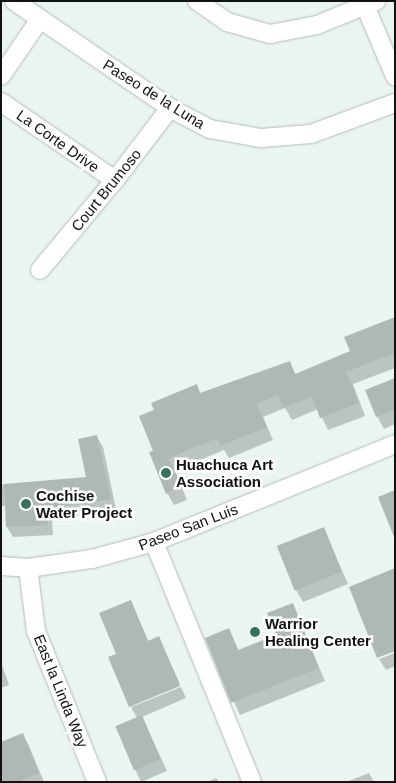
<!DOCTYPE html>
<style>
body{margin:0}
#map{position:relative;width:396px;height:783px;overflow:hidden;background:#eaf5f0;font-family:Helvetica,sans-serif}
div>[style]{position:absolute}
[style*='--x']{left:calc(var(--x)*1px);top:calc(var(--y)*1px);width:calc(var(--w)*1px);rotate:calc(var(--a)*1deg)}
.shadow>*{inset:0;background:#0003}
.building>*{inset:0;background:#afb9b4;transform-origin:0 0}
.roads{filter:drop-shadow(0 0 1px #b3bdb8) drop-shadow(0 0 1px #b3bdb8)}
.minor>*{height:18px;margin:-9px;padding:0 9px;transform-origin:9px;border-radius:9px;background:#fff}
.dots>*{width:14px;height:14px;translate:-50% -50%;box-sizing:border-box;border:2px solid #fff;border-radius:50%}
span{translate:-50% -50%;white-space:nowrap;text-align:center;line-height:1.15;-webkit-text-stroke:5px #fff;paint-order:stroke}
.street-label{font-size:15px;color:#101311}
.poi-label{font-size:15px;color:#101311;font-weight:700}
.left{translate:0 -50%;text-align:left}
.frame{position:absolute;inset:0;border:2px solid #101311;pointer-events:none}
</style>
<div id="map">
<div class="shadow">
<div style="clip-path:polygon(395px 318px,395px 368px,353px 384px,365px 416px,328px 430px,318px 409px,292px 420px,285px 408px,263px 417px,273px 440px,229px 458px,224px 450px,175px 470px,187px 500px,174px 505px,167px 493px,155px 451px,155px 411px,196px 386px,201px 394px,289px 363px,296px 375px,352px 352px)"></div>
<div style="clip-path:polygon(395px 379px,395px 424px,384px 429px,377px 416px)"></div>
<div style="clip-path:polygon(97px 437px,103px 447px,116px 509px,52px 519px,53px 535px,13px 537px,7px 527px,6px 506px,1px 506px,1px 485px,87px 478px)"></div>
<div style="clip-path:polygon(323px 528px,348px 584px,303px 602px,296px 590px)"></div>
<div style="clip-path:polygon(130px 602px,149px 642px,159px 638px,180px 684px,130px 705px,118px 655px)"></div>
<div style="clip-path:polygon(292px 604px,325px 681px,240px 715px,206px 639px,229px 630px,239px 651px,278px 636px)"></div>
<div style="clip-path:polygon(395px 653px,395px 666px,386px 670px,379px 659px)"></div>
<div style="clip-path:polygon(1px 662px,9px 685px,1px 688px)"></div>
<div style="clip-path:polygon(181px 687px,186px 698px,142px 717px,167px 771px,141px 782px,116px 727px,137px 718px,131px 707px)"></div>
<div style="clip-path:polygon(22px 734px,29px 746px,44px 782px,1px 782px)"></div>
<div style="clip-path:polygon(369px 773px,374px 782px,346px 782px)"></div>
<div style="clip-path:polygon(216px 778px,219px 782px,207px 782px)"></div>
</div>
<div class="building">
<div style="clip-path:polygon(395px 317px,395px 353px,346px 372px,359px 403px,320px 418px,312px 397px,283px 408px,278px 395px,257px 404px,267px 427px,220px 446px,217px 438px,169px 458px,181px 487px,166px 494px,149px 452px,153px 451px,139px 416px,154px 410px,151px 403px,197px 384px,200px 393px,290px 361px,295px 374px,350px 351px,344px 337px)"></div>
<div style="clip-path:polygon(395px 378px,395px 410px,376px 417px,365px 390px)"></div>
<div style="clip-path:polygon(97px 435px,111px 499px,47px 508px,48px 525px,6px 527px,4px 484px,86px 477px,78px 439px)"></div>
<div style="clip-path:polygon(395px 490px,395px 537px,394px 537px,378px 497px)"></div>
<div style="left:324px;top:527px;width:48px;height:51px;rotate:68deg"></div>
<div style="clip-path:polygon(395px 568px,395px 651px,377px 658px,349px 587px)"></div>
<div style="clip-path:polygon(131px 600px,148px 641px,159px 636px,180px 686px,129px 707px,108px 657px,116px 654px,99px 613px)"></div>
<div style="clip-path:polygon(293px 603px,319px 668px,231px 703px,205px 638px,229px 628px,238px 650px,276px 635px,267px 613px)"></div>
<div style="left:142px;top:715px;width:48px;height:29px;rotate:67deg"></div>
<div style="clip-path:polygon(23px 733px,39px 773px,18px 782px,1px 782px,1px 742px)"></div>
</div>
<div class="roads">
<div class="minor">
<div style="--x:14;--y:1;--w:189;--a:34.4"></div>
<div style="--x:170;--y:108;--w:45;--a:27.7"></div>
<div style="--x:210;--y:129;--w:52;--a:10"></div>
<div style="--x:261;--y:138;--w:50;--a:-4.6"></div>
<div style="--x:311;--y:134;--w:90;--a:-20.3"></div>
<div style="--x:197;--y:1;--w:37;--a:35"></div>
<div style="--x:227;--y:22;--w:45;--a:15.6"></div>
<div style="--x:270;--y:34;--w:48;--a:-10.8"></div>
<div style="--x:317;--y:25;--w:64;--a:-22.1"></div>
<div style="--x:363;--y:1;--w:82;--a:66.9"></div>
<div style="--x:1;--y:76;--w:69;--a:-55.6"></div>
<div style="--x:1;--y:102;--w:138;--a:34.4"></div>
<div style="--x:40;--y:270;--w:117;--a:-50.2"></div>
<div style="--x:115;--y:180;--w:91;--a:-52.6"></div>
<div style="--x:154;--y:542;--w:259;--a:67.8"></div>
<div style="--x:1;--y:566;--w:27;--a:4"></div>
<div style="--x:28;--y:568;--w:65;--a:-8"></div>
<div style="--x:92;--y:559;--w:64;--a:-15.3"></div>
<div style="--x:154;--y:542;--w:260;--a:-22.1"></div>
<div style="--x:28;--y:568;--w:64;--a:82.8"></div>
<div style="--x:36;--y:631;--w:163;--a:68"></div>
</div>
</div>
<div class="dots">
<div style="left:166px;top:473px;background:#37725c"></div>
<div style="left:26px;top:504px;background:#37725c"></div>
<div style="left:255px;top:632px;background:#37725c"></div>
</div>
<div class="street-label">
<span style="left:154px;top:94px;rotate:32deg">Paseo de la Luna</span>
<span style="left:58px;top:141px;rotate:35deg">La Corte Drive</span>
<span style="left:106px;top:190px;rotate:-51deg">Court Brumoso</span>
<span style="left:188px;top:527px;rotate:-21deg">Paseo San Luis</span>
<span style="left:61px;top:691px;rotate:68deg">East la Linda Way</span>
</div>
<div class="poi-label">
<span class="left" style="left:176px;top:473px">Huachuca Art<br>Association</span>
<span class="left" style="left:36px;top:504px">Cochise<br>Water Project</span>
<span class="left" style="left:265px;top:632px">Warrior<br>Healing Center</span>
</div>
<div class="frame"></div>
</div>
